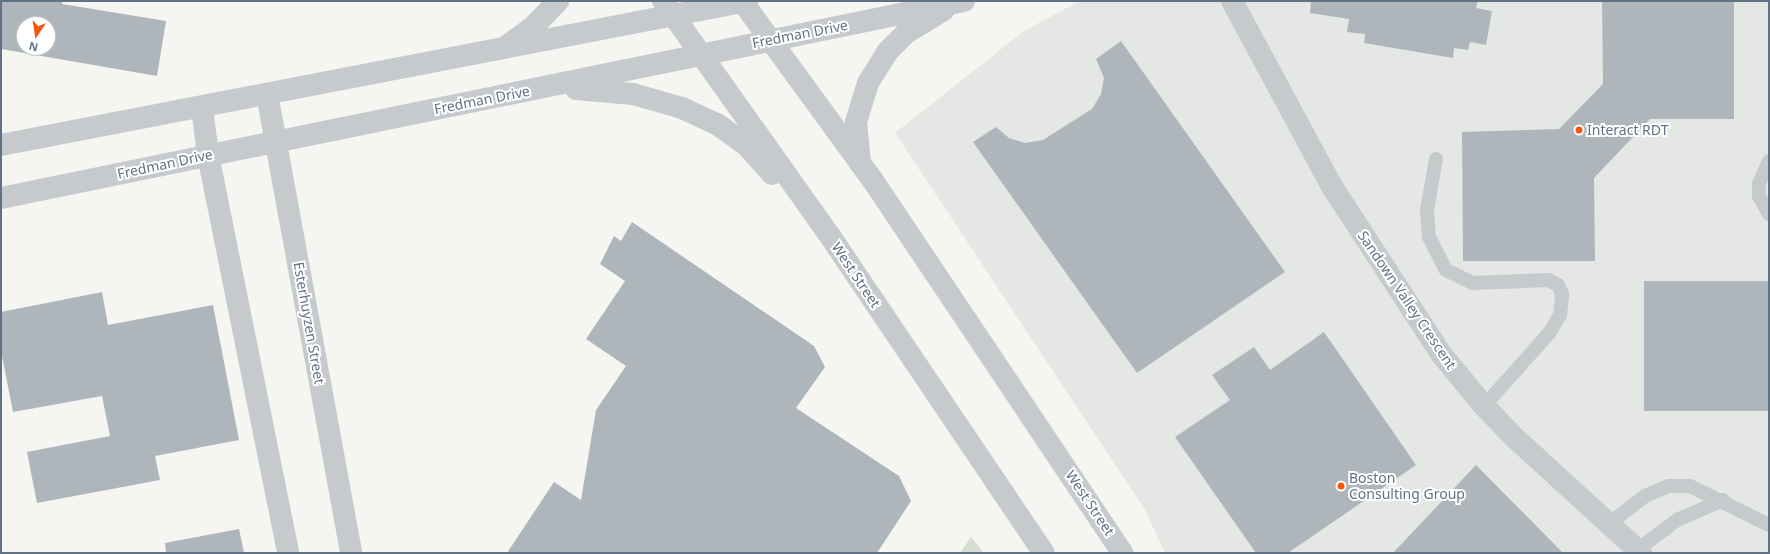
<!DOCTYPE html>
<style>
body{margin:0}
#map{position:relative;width:1770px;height:554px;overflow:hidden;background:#f5f5f1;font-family:"Noto Sans",sans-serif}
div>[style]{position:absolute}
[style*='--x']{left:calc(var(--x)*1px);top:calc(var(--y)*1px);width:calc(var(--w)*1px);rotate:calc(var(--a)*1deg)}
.built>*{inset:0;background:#e5e7e4}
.green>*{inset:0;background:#d5ddd1}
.building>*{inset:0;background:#aeb6bc;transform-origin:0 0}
.service>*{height:14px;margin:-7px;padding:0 7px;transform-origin:7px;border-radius:7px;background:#c7cacd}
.minor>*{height:22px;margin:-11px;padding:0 11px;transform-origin:11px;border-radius:11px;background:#c7cacd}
.tertiary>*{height:22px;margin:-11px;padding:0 11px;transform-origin:11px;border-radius:11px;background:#c7cacd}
.dots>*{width:11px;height:11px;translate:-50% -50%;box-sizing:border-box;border:2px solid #fff;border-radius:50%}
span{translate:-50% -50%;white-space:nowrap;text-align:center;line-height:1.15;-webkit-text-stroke:4px #fff;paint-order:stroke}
.street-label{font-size:14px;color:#617285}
.poi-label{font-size:14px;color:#617285}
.left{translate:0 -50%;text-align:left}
.frame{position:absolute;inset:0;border:2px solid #617285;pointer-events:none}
.north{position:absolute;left:16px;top:16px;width:40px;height:40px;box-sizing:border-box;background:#fff;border:1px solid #c0c7ce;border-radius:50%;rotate:193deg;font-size:11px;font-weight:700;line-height:16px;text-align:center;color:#617285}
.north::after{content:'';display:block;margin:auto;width:14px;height:18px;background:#f35813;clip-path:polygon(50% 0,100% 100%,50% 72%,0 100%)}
</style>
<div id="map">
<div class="built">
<div style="clip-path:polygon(1080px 1px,1769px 1px,1769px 553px,1165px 553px,1144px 508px,895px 133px,1024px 31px)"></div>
</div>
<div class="green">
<div style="clip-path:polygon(971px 537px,984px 553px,960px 553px)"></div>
</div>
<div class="building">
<div style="clip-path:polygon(evenodd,1px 1px,62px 1px,62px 4px,166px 21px,157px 76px,1px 49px,1px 1px,24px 24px,48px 24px,48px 48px,24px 48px,24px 24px)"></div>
<div style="clip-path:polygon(1311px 1px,1478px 1px,1476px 8px,1492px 11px,1486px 45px,1470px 42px,1468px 50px,1454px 48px,1453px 58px,1364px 43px,1365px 34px,1347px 32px,1349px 19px,1310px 13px)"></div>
<div style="clip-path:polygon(1602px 1px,1734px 1px,1734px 119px,1650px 119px,1594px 178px,1595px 261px,1463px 261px,1462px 132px,1559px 129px,1603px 84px)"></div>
<div style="clip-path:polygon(1121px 41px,1285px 272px,1137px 373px,973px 142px,996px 127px,1009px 138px,1025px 143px,1043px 140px,1092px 109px,1101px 94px,1104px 78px,1096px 59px)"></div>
<div style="clip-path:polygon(632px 222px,814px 346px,825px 367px,796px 408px,899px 476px,911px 501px,877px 553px,507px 553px,554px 482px,581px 500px,596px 410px,626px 366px,586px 339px,625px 281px,600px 264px,614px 236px,621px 241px)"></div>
<div style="left:1769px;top:281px;width:130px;height:125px;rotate:90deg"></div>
<div style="clip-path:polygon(102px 292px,108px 325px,213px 305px,239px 440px,155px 456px,160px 480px,37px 503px,27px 452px,110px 436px,102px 396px,13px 412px,1px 351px,1px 312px)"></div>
<div style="clip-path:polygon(1324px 332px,1416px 465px,1288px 553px,1256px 553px,1175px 437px,1230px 400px,1212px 375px,1254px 347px,1270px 370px)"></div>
<div style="clip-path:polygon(1476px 465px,1563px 553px,1393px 553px)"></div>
<div style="clip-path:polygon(239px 529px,244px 553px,166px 553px,165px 543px)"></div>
</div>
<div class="service">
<div style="--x:1436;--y:159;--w:52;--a:100"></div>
<div style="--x:1427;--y:210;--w:27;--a:86"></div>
<div style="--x:1429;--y:237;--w:37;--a:63"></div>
<div style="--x:1446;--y:270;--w:30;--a:26"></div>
<div style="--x:1473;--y:283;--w:75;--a:-2.3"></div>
<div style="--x:1548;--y:280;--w:11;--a:27"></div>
<div style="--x:1558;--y:285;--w:10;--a:66"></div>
<div style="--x:1562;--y:294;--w:21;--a:95"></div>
<div style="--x:1560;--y:315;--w:20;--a:120"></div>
<div style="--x:1550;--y:332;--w:99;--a:131.7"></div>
<div style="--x:1769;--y:161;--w:24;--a:114"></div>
<div style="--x:1759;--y:183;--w:13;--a:90"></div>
<div style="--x:1759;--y:196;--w:21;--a:61"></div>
<div style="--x:1610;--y:523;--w:44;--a:-37.6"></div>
<div style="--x:1645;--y:496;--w:25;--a:-23"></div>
<div style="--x:1668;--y:486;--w:22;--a:0"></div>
<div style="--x:1690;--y:486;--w:88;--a:26.3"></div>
<div style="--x:1637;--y:550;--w:50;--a:-36.9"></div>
<div style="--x:1677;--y:520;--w:50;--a:-23.5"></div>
</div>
<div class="minor">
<div style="--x:1232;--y:1;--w:209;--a:61.7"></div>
<div style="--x:1331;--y:185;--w:203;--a:56.9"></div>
<div style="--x:1442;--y:355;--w:66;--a:50.5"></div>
<div style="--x:1484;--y:406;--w:45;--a:45.9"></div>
<div style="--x:1515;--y:438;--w:171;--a:42.4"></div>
<div style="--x:267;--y:94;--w:467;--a:79.6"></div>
<div style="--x:202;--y:107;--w:48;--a:82.9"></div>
<div style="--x:208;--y:155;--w:406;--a:78.6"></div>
</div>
<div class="tertiary">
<div style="--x:663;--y:1;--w:288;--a:54.6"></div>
<div style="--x:830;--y:236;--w:382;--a:56"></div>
<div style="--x:742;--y:1;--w:220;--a:53.9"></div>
<div style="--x:872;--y:179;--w:450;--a:56.2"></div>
<div style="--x:508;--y:45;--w:32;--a:-36"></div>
<div style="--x:534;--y:26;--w:35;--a:-46"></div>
<div style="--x:576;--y:89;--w:57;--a:5"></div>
<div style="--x:633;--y:94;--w:51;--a:15.9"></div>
<div style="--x:682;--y:108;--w:38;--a:25"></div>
<div style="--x:717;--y:124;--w:36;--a:36"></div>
<div style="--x:746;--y:145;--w:39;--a:48"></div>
<div style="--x:1;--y:145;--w:760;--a:-10.93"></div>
<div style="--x:860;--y:163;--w:41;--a:-95.6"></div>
<div style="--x:856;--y:122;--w:41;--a:-72.9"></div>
<div style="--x:868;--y:83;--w:36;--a:-58"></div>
<div style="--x:887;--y:52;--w:27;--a:-45"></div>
<div style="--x:906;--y:33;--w:44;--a:-31.2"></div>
<div style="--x:1;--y:198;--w:983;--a:-11.56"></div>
</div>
<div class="dots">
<div style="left:1579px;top:130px;background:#f35813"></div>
<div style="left:1341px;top:486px;background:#f35813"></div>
</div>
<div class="street-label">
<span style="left:800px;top:34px;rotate:-11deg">Fredman Drive</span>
<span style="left:482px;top:100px;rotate:-11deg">Fredman Drive</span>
<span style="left:165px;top:164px;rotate:-12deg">Fredman Drive</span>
<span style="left:856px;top:275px;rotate:56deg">West Street</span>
<span style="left:1407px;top:300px;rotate:56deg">Sandown Valley Crescent</span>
<span style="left:309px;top:323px;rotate:80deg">Esterhuyzen Street</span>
<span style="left:1090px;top:503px;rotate:56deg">West Street</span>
</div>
<div class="poi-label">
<span class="left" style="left:1587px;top:130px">Interact RDT</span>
<span class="left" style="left:1349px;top:486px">Boston<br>Consulting Group</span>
</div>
<div class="frame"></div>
<div class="north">N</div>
</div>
